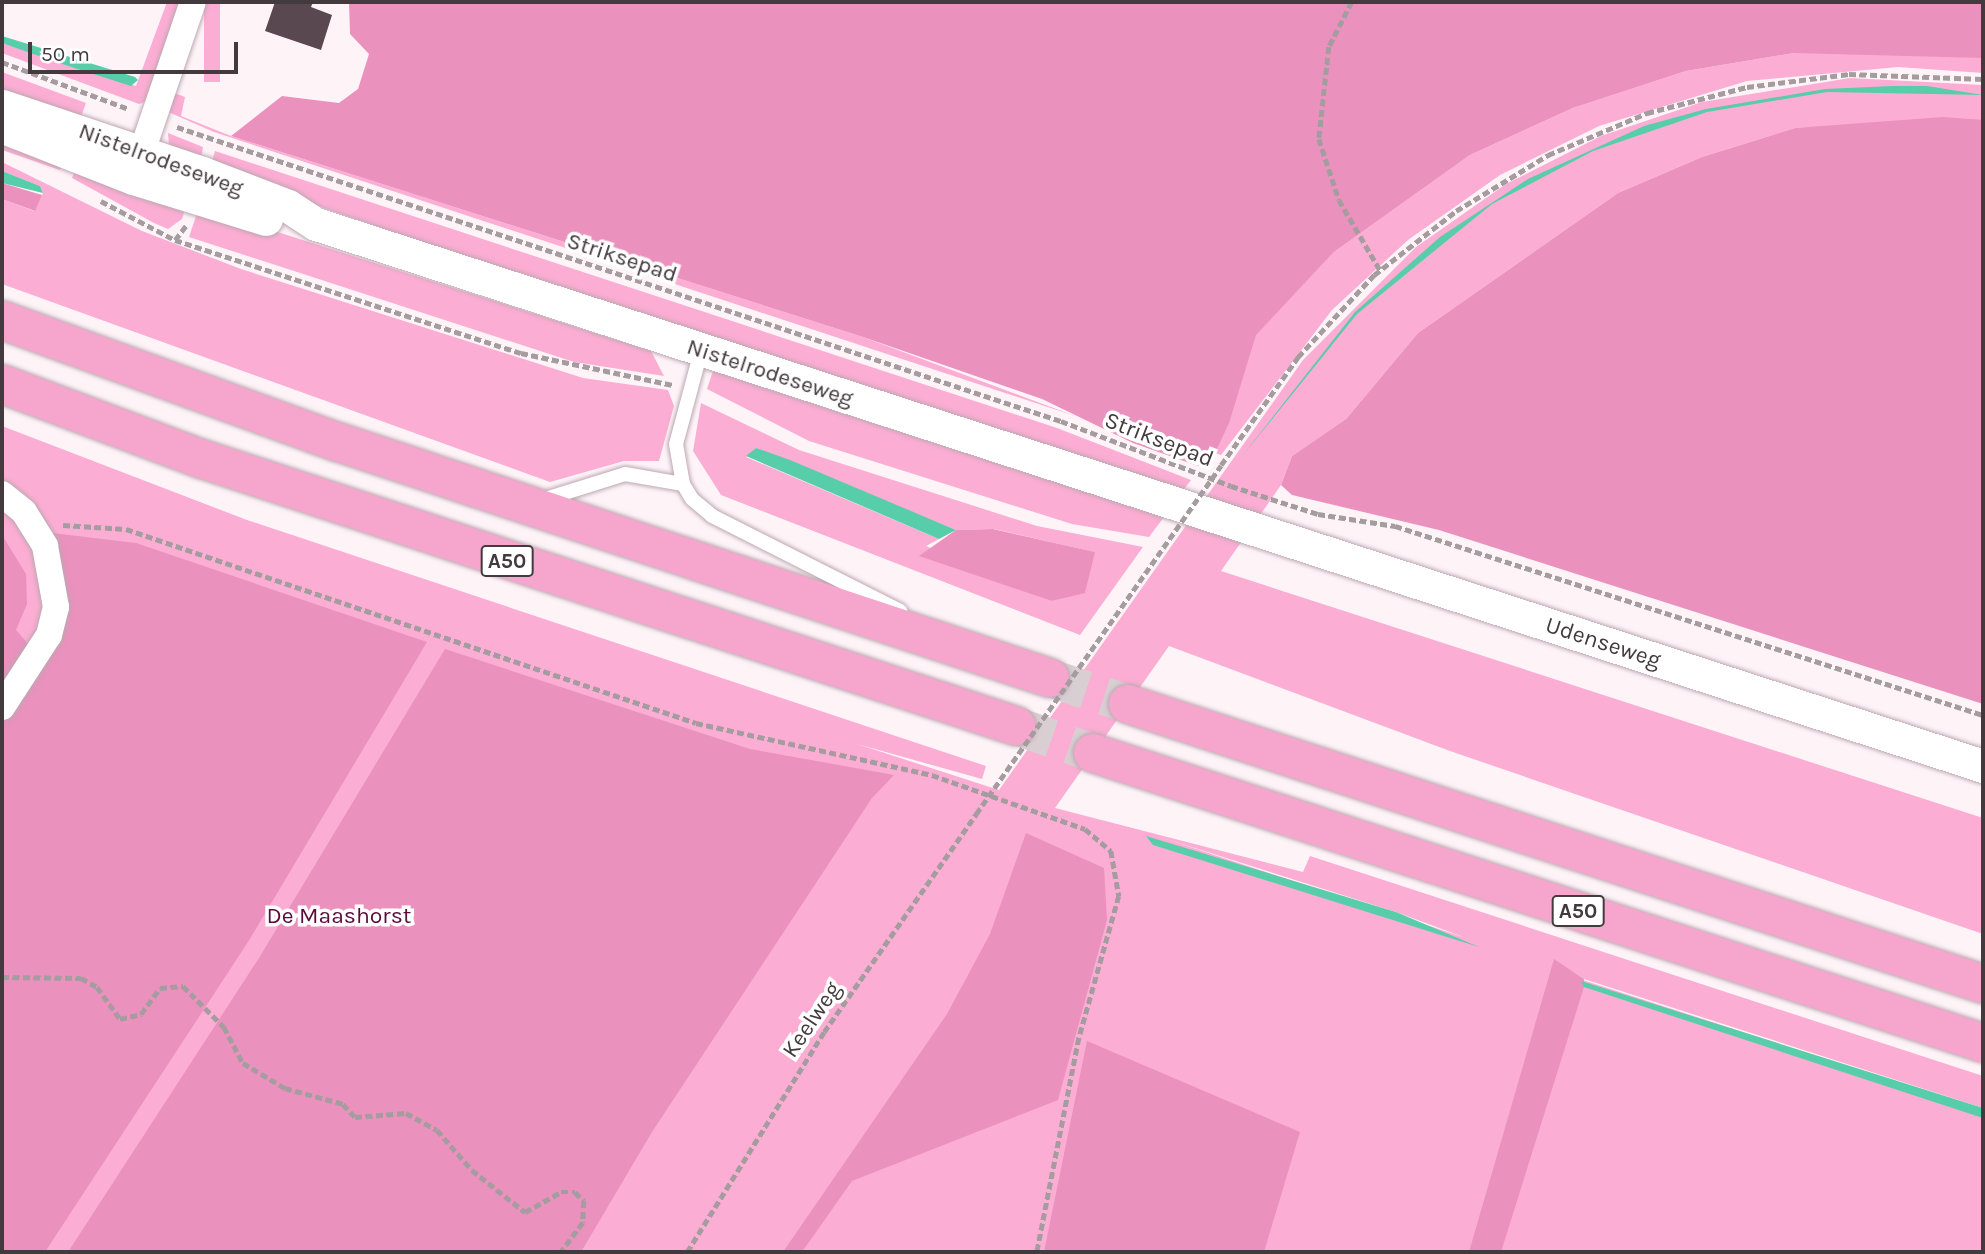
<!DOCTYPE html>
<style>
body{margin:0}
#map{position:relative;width:1985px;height:1254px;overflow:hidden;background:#fef4f8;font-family:Karla,sans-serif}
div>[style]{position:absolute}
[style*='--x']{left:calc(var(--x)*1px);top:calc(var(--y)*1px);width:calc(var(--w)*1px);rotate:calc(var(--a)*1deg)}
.green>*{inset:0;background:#fcadd3;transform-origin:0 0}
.forest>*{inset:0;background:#ea91bd}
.water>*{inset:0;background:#57cda9}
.building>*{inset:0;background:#5a4850}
.motorway-tunnel>*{height:38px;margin-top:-19px;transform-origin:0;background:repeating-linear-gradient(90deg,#d9cfd3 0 38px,transparent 0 57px)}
.path>*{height:4.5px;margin-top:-2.25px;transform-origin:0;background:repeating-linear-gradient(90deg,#a59ca0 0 7px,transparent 0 10.5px)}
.roads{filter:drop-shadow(0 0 2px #bda7b1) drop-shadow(0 0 2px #bda7b1)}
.service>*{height:14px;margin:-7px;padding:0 7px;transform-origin:7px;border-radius:7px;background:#fff}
.minor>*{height:26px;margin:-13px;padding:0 13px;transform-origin:13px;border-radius:13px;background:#fff}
.tertiary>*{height:33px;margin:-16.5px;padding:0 16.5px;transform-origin:16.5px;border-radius:16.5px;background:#fff}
.motorway>*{height:38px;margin:-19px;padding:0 19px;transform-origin:19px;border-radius:19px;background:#f6a6cd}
.path-bridge>*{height:4.5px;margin-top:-2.25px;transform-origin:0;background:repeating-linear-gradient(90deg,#a59ca0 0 7px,transparent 0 10.5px)}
span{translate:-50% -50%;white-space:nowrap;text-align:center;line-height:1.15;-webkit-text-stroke:7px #fff;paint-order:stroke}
.shield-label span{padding:2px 5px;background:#fff;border:2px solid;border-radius:5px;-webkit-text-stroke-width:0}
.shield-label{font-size:21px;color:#433a3e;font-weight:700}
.street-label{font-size:23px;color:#433a3e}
.park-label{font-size:23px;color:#5a0b3b}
.frame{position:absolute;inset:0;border:4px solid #433a3e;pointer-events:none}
.scale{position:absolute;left:28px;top:42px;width:210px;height:32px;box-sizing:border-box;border:4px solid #433a3e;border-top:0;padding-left:9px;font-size:21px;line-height:24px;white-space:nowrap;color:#433a3e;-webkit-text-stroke:5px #fff;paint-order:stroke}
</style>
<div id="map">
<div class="green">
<div style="clip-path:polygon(167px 2px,183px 2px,147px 101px,139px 104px,2px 53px,2px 43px,136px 86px)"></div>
<div style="left:204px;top:2px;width:16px;height:80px"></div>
<div style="clip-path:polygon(1916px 52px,1983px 58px,1983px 73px,1898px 67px,1747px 81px,1599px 126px,1500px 175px,1408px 240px,1332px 310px,1221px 455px,1215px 453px,1255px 335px,1334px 252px,1470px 155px,1573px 108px,1686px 71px,1794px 53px)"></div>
<div style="clip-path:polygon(2px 72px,86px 103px,79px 122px,2px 96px)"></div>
<div style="clip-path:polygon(evenodd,1850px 78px,1983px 85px,1983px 120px,1795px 128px,1702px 157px,1618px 193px,1418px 333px,1346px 419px,1292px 456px,1281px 485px,1221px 571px,1983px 818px,1983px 934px,1450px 751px,1169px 646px,1055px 808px,1303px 872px,1310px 856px,1983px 1076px,1983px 1108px,1584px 979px,1554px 960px,1552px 970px,1983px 1110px,1983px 1252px,2px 1252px,2px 426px,247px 520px,986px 766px,982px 779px,857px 744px,999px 790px,1303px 360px,1416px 247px,1506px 184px,1601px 136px,1702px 102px,1850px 78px,1160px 837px,1396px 912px,1466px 938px,1160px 837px)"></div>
<div style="clip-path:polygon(172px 92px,185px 97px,181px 116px,231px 136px,863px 337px,1075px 416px,214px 132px,166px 111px)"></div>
<div style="clip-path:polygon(168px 133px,203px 147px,200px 164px,169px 145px)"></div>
<div style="clip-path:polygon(2px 135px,64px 162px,60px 170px,2px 150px)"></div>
<div style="clip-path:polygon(215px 151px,1057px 428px,1191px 480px,1182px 492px,421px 242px,210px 168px)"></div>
<div style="clip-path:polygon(2px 162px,142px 231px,241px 269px,583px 378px,668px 390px,674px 406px,659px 461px,624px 461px,550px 482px,2px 284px,2px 199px,34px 211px,43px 193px,40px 186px,2px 171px)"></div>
<div style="clip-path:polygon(76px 167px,187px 203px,182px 219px,168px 229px,154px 223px,72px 178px)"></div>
<div style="clip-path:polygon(199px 207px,651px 351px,664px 376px,574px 362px,189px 237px)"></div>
<div style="clip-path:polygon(713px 371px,953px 449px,1164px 517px,1149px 537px,1072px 524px,809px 441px,707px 389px)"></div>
<div style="clip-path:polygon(evenodd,701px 403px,799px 450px,1037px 526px,1143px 547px,1080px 635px,721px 495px,693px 451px,701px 403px,756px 448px,956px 530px,994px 529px,1094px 552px,1085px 592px,1052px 601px,926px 546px,939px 539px,746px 457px,756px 448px)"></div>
</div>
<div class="forest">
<div style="clip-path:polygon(349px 2px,1983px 2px,1983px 58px,1794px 53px,1686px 71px,1573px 108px,1470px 155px,1334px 252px,1256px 335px,1229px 423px,1215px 453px,1198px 466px,1133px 443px,1042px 399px,863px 337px,231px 136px,282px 96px,339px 103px,358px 89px,369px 54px,350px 34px)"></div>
<div style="clip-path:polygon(1943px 117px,1983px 120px,1983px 704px,1439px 530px,1292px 495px,1281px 485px,1292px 456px,1346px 419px,1418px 333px,1618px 193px,1702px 157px,1795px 128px)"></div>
<div style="clip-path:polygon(2px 183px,42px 195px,35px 211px,2px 199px)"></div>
<div style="clip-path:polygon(993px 529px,1095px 552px,1085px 593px,1052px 601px,919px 556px,956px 530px)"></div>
<div style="clip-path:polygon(52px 533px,136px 543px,427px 642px,248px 942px,45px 1252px,2px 1252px,2px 725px,65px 615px,65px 579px)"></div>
<div style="clip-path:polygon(2px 535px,26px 574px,27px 604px,16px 630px,30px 646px,2px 689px)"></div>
<div style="clip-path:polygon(445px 649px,750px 749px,894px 775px,872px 798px,652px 1132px,581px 1252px,68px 1252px,259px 958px)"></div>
<div style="clip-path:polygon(1026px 833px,1104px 868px,1107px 920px,1058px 1100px,852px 1181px,802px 1252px,783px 1252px,947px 1014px,990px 934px)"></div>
<div style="clip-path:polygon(1554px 959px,1584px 979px,1584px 987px,1501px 1252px,1469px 1252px)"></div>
<div style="clip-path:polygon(1087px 1041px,1300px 1132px,1264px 1252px,1044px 1252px)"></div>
</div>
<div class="water">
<div style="clip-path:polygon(2px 36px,135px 77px,138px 80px,131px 86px,56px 62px,2px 43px)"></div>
<div style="clip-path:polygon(1893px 86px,1927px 86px,1983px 95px,1827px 92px,1707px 112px,1593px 151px,1492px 204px,1357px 314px,1239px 460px,1355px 312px,1440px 237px,1528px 179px,1644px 126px,1706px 109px,1825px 89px)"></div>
<div style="clip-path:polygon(2px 171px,40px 186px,43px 193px,2px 183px)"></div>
<div style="clip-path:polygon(756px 448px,790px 460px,956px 530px,939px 539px,746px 456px)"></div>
<div style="clip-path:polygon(1146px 836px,1396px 912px,1479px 947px,1153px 845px)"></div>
<div style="clip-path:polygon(1581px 981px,1983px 1108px,1983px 1118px,1584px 987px)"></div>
</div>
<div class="building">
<div style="clip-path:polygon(275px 2px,313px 2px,311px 7px,332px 15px,321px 50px,265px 31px)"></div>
</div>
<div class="motorway-tunnel">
<div style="--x:1050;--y:678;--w:82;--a:18.4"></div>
<div style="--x:1016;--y:726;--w:82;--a:19.3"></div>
</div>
<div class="path">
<div style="--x:1352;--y:2;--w:51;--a:117.1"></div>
<div style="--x:1329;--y:47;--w:93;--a:96.2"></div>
<div style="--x:1319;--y:139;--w:64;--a:71.8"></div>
<div style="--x:1339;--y:200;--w:81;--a:59.6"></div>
<div style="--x:2;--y:62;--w:135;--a:20.3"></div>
<div style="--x:177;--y:127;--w:932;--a:18.4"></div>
<div style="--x:1061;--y:421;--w:182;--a:20.9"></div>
<div style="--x:1231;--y:486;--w:91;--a:17.8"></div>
<div style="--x:1318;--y:514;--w:78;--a:8.9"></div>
<div style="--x:1395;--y:526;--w:618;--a:17.82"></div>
<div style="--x:101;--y:201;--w:84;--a:27.8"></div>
<div style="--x:175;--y:240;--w:364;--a:18.1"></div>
<div style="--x:521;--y:353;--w:155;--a:11.9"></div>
<div style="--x:175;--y:240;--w:20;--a:-53"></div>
<div style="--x:1221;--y:465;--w:133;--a:-54.5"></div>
<div style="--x:1298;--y:357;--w:112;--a:-47.2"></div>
<div style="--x:1374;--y:275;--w:104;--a:-38"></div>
<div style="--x:1456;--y:211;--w:108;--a:-31.3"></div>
<div style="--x:1548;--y:155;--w:108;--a:-23"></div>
<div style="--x:1647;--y:113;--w:103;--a:-14.6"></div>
<div style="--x:1747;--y:87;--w:103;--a:-7.3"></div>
<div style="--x:1849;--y:74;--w:134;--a:2.1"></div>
<div style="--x:63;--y:525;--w:63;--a:3.6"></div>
<div style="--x:126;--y:529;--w:602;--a:18.8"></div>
<div style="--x:696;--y:723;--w:242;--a:12.4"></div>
<div style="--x:932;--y:775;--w:162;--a:19.4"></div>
<div style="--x:1085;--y:829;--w:34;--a:40"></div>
<div style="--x:1111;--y:851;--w:46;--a:79.9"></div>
<div style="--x:1119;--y:896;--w:148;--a:105.7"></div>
<div style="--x:1079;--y:1038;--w:218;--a:101.1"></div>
<div style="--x:2;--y:977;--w:79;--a:0.7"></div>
<div style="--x:81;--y:978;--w:18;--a:29"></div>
<div style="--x:97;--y:987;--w:39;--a:54"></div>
<div style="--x:120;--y:1019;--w:22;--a:-13"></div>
<div style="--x:141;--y:1014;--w:32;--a:-54"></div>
<div style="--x:160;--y:988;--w:23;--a:-5"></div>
<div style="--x:183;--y:986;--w:58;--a:45"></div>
<div style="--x:224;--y:1027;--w:41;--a:62.2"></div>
<div style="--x:243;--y:1063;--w:49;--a:30.8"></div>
<div style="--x:285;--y:1088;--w:60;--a:15.4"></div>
<div style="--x:343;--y:1104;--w:18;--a:47"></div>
<div style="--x:355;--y:1117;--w:51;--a:-4.5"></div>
<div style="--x:406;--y:1113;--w:35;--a:29"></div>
<div style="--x:437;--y:1130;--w:53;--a:48.8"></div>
<div style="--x:472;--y:1170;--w:68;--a:38.4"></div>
<div style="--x:525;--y:1212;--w:41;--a:-29.1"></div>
<div style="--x:561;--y:1192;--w:14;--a:0"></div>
<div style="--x:575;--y:1192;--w:13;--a:45"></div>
<div style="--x:584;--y:1201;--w:22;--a:93"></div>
<div style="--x:583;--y:1223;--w:36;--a:127"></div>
<div style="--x:687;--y:1252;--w:259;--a:-58.1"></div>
<div style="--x:824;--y:1032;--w:266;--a:-55.1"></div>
</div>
<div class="roads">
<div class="service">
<div style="--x:701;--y:351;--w:96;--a:105"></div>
<div style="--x:676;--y:444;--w:41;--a:80.1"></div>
<div style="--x:683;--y:484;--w:17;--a:59"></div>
<div style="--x:692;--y:499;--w:26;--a:40"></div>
<div style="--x:712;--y:516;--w:211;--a:26.8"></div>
<div style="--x:539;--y:501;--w:90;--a:-17.4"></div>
<div style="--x:625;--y:474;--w:59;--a:9.8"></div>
</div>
<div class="minor">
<div style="--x:136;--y:169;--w:176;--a:-71.2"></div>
<div style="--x:2;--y:494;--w:28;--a:39"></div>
<div style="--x:24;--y:512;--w:40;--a:58"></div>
<div style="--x:45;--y:546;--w:62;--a:79.8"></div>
<div style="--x:56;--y:607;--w:29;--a:104"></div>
<div style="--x:49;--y:635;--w:86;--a:123.1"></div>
</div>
<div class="tertiary">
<div style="--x:2;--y:106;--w:211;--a:18.5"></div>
<div style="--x:202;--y:173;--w:92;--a:21"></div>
<div style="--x:288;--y:206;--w:33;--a:33"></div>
<div style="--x:316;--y:224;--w:1753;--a:18.01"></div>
<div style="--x:3;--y:127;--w:140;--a:21.4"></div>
<div style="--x:133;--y:178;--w:139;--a:17.1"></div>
</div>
<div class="motorway">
<div style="--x:2;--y:320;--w:357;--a:20"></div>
<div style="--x:338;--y:442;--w:750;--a:18.34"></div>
<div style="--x:2;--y:384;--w:214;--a:20.6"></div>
<div style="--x:202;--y:459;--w:857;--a:18.16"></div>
<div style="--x:1128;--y:704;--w:900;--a:18.13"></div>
<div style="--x:1093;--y:753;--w:936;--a:18.05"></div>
</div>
</div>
<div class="path-bridge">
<div style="--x:976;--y:814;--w:426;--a:-54.9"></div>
</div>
<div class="shield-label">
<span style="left:507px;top:561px">A50</span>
<span style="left:1578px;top:911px">A50</span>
</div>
<div class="street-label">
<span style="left:161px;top:160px;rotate:20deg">Nistelrodeseweg</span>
<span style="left:622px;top:258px;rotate:18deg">Striksepad</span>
<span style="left:770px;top:373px;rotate:18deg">Nistelrodeseweg</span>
<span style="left:1159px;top:440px;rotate:21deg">Striksepad</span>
<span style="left:1603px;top:643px;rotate:18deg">Udenseweg</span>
<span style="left:812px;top:1020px;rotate:-56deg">Keelweg</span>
</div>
<div class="park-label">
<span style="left:339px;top:916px">De Maashorst</span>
</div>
<div class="frame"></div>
<div class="scale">50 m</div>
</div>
